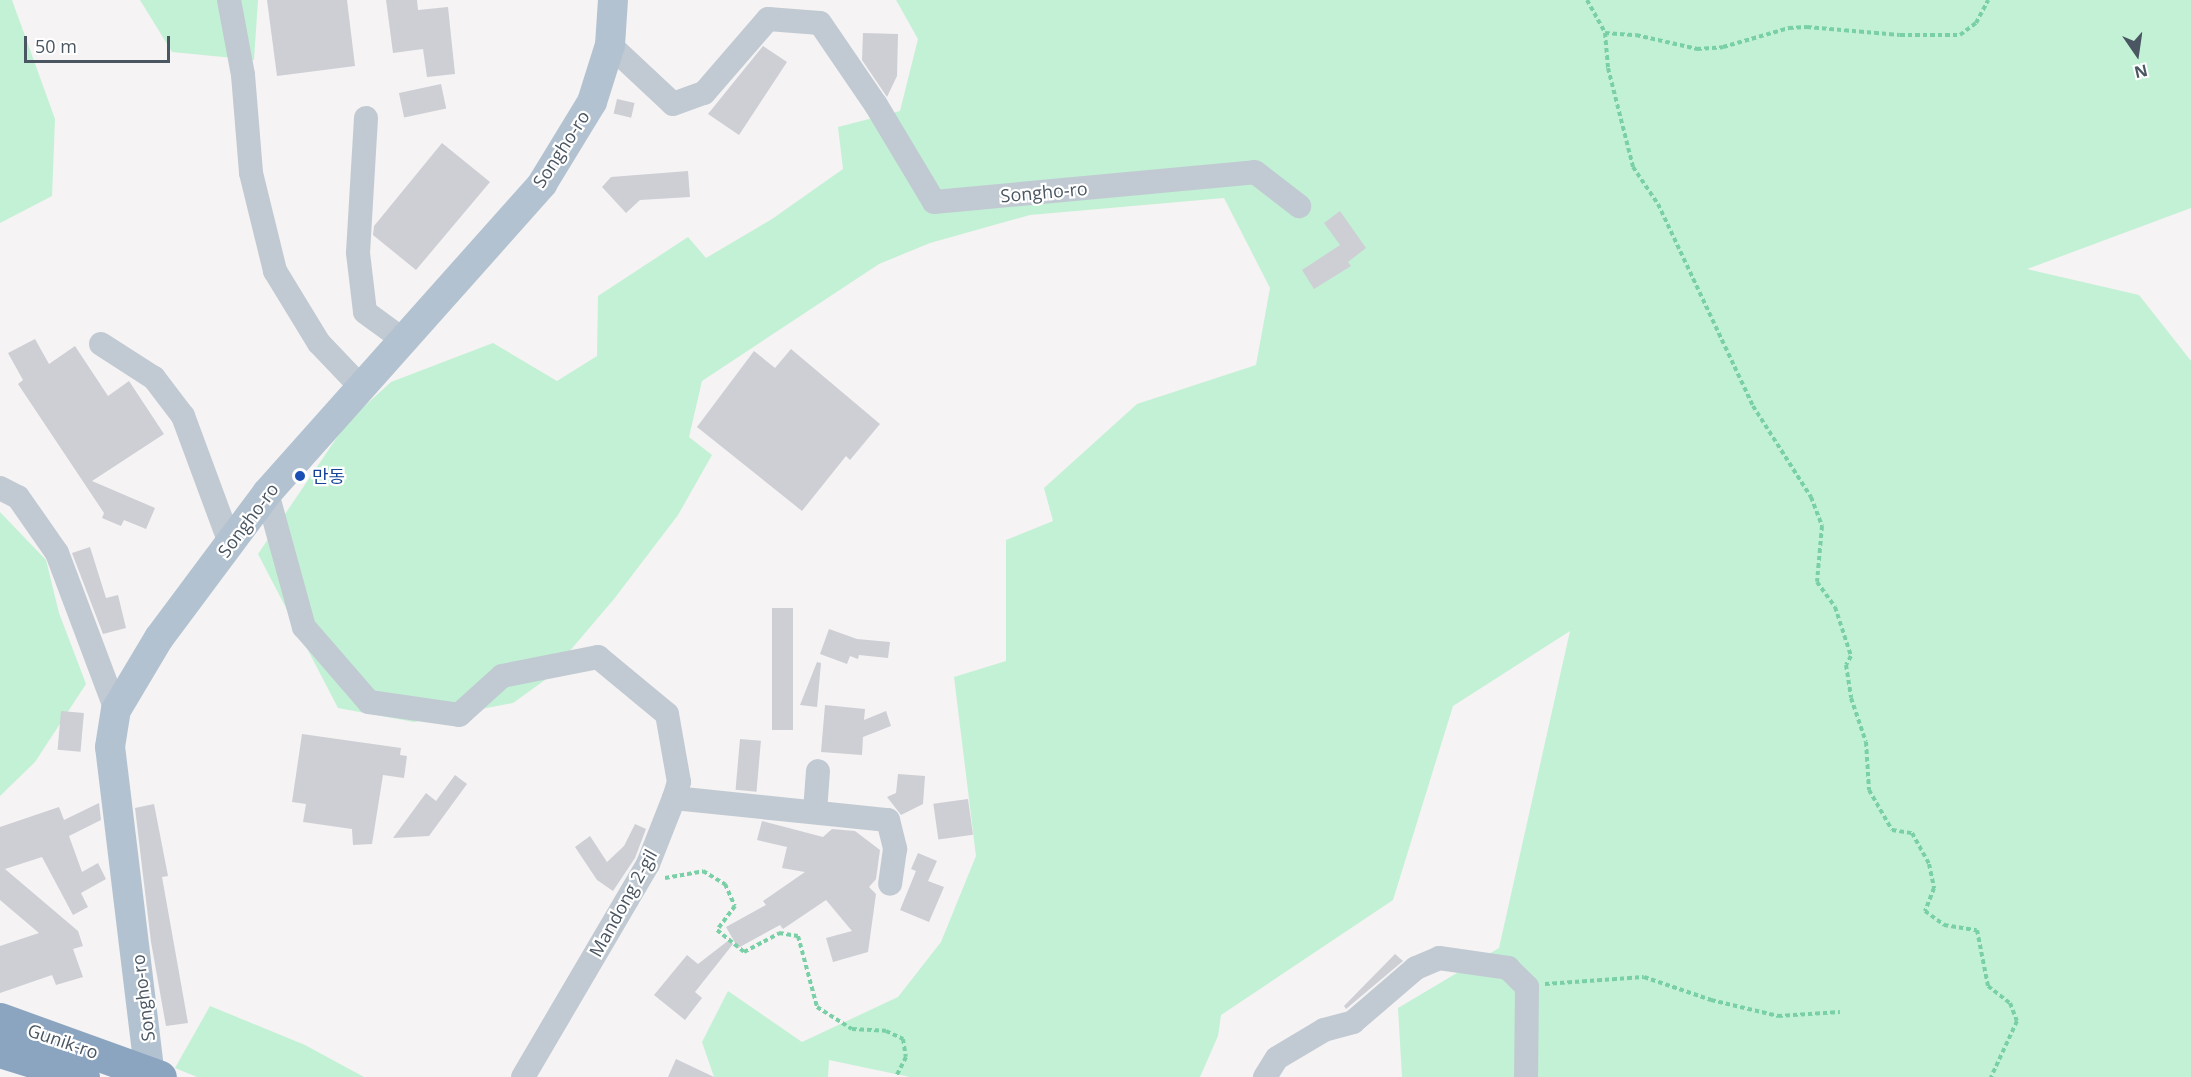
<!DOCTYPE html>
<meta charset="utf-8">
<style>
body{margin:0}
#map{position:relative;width:2191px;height:1077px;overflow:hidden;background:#f5f3f3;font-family:"Open Sans","Noto Sans KR",sans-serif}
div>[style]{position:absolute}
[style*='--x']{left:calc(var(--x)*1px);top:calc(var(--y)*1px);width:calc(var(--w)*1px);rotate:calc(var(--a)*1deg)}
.green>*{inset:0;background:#c3f1d5}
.building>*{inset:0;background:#cdcfd5;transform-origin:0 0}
.path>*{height:4px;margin-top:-2px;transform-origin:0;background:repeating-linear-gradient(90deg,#7ad0a6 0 4.5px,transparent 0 7.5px)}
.minor>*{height:24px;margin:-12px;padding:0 12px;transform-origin:12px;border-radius:12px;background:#c1cad2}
.major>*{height:30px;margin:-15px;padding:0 15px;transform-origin:15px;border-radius:15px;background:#b3c2d1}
.highway>*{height:33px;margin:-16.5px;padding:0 16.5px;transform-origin:16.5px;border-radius:16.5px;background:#8ba5c1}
.dots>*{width:16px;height:16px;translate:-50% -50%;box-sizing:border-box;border:3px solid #fff;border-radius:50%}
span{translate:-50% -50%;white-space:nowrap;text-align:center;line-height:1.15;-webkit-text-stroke:4.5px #fff;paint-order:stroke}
.street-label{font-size:18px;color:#4a5661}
.transit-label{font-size:18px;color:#164399}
.left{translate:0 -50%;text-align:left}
.north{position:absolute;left:2107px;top:24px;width:60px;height:60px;-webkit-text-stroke:4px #fff;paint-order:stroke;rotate:167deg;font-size:16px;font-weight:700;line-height:24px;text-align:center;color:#4a5661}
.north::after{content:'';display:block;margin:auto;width:21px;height:27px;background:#4a5661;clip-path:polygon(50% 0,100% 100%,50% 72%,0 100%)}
.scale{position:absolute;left:24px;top:36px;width:146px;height:27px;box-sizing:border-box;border:3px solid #4a5661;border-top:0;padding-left:8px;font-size:18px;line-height:21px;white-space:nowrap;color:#4a5661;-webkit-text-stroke:4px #fff;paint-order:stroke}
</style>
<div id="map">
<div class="green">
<div style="clip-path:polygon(0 0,12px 0,55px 119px,52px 196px,0 223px)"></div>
<div style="clip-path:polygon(140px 0,258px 0,254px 60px,172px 52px)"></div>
<div style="clip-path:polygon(896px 0,2191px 0,2191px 208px,2027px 269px,2139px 295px,2191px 361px,2191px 1077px,1402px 1077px,1398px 1008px,1499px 948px,1570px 631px,1453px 706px,1393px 900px,1221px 1015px,1218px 1036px,1200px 1077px,910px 1077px,829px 1060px,828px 1077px,714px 1077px,702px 1042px,728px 991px,802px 1042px,898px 997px,941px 942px,976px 856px,954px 677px,1006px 661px,1006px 540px,1053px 521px,1044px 488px,1137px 404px,1256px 365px,1270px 288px,1224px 198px,1030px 215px,930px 243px,879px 264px,702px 381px,689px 437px,712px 455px,678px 515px,614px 599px,545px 680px,513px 703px,414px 722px,338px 708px,258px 554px,348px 421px,391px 382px,493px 343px,557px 381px,597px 356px,598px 296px,688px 237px,706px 258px,772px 219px,843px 169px,838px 127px,900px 111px,918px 39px)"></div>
<div style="clip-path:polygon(0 512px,46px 560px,59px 613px,86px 684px,35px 762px,0 796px)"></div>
<div style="clip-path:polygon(210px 1006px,305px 1045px,364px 1077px,197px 1077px,175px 1068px)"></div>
</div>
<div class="building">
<div style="clip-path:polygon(267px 0,347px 0,355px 66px,277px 76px)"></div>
<div style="clip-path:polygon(386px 0,417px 0,418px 10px,448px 7px,455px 74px,427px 77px,423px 49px,393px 53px)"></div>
<div style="clip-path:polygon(863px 33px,898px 34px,897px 76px,887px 97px,862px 60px)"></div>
<div style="clip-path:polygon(763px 46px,787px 62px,739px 135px,708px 114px)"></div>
<div style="left:441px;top:84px;width:25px;height:43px;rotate:78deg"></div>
<div style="left:617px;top:99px;width:18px;height:15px;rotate:13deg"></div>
<div style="clip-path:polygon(442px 143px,490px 182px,416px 270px,373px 235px,374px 226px)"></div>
<div style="clip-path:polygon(688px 171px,690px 197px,640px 200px,626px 213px,602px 187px,611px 177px)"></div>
<div style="clip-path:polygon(1340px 211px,1366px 248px,1348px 262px,1351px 266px,1314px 289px,1302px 270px,1340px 245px,1324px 223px)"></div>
<div style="clip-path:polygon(35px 339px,49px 364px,75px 346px,108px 396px,129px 381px,164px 434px,92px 481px,155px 508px,146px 529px,124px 520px,121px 526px,102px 518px,104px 513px,18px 384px,23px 380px,8px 353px)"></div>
<div style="clip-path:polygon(791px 349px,880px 424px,850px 460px,846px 456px,802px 511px,697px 427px,754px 351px,775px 368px)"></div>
<div style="clip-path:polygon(90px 547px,106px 598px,118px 595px,126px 628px,103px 634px,72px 553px)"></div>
<div style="left:772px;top:608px;width:21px;height:122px"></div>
<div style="clip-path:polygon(829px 629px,857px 639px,890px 642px,888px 658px,859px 655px,858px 659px,850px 656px,847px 664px,820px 654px)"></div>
<div style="clip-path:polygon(817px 662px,821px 663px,817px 707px,800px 705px)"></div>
<div style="clip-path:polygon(825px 705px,865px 709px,864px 720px,886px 711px,891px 726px,863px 737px,862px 755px,821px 752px)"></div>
<div style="left:61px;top:711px;width:23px;height:39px;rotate:5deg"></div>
<div style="clip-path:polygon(302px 734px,401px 748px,400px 755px,407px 756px,404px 778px,383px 775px,372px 844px,353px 845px,352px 829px,303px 822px,306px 804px,292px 802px)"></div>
<div style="left:740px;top:739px;width:21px;height:51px;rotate:5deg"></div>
<div style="clip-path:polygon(898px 774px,925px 776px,923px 804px,901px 815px,887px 797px,896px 793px)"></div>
<div style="clip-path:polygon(455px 775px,467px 784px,429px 836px,393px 838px,426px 793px,436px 801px)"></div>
<div style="left:968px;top:799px;width:36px;height:35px;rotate:82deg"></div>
<div style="clip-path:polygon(99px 803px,101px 820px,69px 836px,82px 872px,98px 863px,106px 879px,81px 893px,88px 907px,73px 915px,42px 857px,5px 869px,78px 931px,83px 946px,73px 949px,83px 977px,56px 985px,52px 975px,0 993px,0 946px,39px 933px,0 900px,0 827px,59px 807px,64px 820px)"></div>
<div style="clip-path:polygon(154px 804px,168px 876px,162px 877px,188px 1023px,166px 1026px,151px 942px,135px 808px)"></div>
<div style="clip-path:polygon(762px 821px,823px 837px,832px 829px,855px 831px,880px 850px,876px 879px,869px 887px,876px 894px,868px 952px,833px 962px,826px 938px,852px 931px,826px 900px,783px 929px,780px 925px,738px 948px,726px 927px,766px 905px,763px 901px,805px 872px,782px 868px,787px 847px,757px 840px)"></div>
<div style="clip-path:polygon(635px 824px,646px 829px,635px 858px,613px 891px,597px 880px,575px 847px,590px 836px,607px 862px,624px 846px)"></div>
<div style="clip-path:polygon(918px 853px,937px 861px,928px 881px,944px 887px,929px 922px,900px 910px,916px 871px,911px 869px)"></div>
<div style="clip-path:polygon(729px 940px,733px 944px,695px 992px,702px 998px,685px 1020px,654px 995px,687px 955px,698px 964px)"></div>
<div style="clip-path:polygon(1395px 954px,1403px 961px,1346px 1009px,1344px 1006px)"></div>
<div style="clip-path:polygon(676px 1059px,714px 1077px,668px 1077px)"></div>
</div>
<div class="path">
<div style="--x:1587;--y:0;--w:38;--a:61"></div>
<div style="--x:1605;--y:33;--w:35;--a:85"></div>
<div style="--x:1608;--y:68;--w:102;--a:75.8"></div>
<div style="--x:1633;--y:167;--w:45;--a:56"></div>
<div style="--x:1658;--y:204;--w:223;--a:64.8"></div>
<div style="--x:1753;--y:406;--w:108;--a:57.5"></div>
<div style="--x:1811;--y:497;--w:31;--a:69"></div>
<div style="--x:1822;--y:526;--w:56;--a:95.1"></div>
<div style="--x:1817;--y:582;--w:31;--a:54"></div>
<div style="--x:1835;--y:607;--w:52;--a:71.9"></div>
<div style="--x:1851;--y:656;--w:10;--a:119"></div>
<div style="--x:1846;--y:665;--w:33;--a:81"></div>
<div style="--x:1851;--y:698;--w:46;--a:71.2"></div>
<div style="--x:1866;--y:742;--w:48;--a:86.4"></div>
<div style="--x:1869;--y:790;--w:46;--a:60.1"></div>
<div style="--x:1892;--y:830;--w:20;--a:9"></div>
<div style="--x:1912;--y:833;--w:35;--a:61"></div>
<div style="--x:1929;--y:864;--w:25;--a:78"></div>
<div style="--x:1934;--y:888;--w:25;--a:111"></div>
<div style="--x:1925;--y:911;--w:24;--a:36"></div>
<div style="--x:1944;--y:925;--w:33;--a:9"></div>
<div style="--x:1977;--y:930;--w:57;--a:78.9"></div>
<div style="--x:1988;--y:986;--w:28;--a:38"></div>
<div style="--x:2010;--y:1003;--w:19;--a:69"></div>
<div style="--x:2017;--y:1021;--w:62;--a:114.9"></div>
<div style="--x:1605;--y:33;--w:31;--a:4"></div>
<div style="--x:1636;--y:35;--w:63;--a:12.9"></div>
<div style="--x:1697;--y:49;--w:26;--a:-4"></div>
<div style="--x:1723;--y:47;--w:69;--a:-16.1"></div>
<div style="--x:1789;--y:28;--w:18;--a:-3"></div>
<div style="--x:1807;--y:27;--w:93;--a:4.9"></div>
<div style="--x:1900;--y:35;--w:60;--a:0"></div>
<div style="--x:1960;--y:35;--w:20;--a:-37"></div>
<div style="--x:1976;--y:23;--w:26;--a:-62"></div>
<div style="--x:665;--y:878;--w:39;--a:-10"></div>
<div style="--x:703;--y:871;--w:26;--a:31"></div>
<div style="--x:725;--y:884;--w:24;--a:66"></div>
<div style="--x:735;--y:906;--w:30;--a:127"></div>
<div style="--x:717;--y:930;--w:35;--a:39"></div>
<div style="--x:744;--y:952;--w:40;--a:-28"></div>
<div style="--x:779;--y:933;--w:19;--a:9"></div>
<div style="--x:798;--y:936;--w:73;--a:75"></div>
<div style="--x:817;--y:1007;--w:41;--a:32.2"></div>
<div style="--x:852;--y:1029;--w:34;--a:3"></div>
<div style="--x:886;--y:1031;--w:19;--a:25"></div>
<div style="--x:903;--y:1039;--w:18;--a:81"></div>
<div style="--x:906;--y:1057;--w:22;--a:117"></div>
<div style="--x:1545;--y:984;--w:99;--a:-4"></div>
<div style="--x:1644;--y:977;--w:71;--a:18.9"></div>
<div style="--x:1711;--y:1000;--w:69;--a:13.4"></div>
<div style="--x:1778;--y:1016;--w:62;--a:-3.7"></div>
</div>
<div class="minor">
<div style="--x:229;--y:0;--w:76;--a:79.4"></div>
<div style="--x:243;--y:75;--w:98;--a:85.3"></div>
<div style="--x:251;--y:173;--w:101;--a:76.2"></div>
<div style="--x:275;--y:271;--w:84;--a:58.6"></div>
<div style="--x:319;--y:343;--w:59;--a:46.4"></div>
<div style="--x:610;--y:45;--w:86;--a:43.1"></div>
<div style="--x:673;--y:104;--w:33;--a:-20"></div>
<div style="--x:704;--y:93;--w:98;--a:-49.1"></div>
<div style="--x:768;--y:19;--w:52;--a:4.4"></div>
<div style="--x:820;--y:23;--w:99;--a:55.7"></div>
<div style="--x:876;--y:105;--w:113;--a:59.1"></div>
<div style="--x:934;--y:202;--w:322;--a:-5.3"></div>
<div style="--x:1255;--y:172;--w:56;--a:37.7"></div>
<div style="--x:366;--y:118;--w:135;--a:93.4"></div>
<div style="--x:358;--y:253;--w:59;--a:83.2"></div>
<div style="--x:365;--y:312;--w:46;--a:36.1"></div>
<div style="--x:101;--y:344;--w:63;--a:32.7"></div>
<div style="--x:154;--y:378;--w:48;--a:52.7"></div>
<div style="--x:183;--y:416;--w:135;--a:69.7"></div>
<div style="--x:0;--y:488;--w:20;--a:27"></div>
<div style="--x:18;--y:497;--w:68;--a:55.1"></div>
<div style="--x:57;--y:553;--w:168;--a:69.4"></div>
<div style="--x:267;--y:493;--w:139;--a:74.6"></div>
<div style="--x:304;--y:627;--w:99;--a:49.1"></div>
<div style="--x:369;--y:702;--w:91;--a:8.2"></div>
<div style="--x:459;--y:715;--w:58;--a:-42.2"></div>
<div style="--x:502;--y:676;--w:98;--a:-11.2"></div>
<div style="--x:598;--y:657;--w:89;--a:39.6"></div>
<div style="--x:667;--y:714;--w:69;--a:80"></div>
<div style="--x:679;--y:782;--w:17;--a:107"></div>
<div style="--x:674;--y:798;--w:71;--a:111.5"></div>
<div style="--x:648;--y:864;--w:247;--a:120.4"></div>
<div style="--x:674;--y:798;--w:215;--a:5.9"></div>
<div style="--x:888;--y:820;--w:30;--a:76"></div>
<div style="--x:895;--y:849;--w:35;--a:98"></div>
<div style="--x:815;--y:811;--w:40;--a:-85.7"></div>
<div style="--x:1265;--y:1077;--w:22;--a:-58"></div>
<div style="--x:1277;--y:1058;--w:55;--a:-30.8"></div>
<div style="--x:1324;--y:1030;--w:30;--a:-15"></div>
<div style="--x:1353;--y:1022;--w:83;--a:-40.6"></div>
<div style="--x:1416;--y:968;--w:25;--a:-23"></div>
<div style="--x:1439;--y:958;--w:70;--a:8.2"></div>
<div style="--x:1508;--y:968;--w:27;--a:45"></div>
<div style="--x:1527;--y:987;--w:90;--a:90.6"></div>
</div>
<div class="major">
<div style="--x:150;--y:1077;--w:332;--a:-96.9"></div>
<div style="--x:110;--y:747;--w:37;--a:-81"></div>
<div style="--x:116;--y:710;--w:84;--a:-59.2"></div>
<div style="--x:159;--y:638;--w:181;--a:-53.3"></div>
<div style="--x:267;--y:493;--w:414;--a:-48.3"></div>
<div style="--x:542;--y:184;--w:96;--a:-58.6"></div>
<div style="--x:592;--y:102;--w:60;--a:-72.5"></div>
<div style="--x:610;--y:45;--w:45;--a:-86.2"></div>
</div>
<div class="highway">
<div style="--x:0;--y:1019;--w:170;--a:19.9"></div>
<div style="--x:0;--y:1051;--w:87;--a:17.4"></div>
</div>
<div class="dots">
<div style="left:300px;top:476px;background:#1a4fb4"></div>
</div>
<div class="street-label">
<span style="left:561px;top:149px;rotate:-57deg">Songho-ro</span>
<span style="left:1044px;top:192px;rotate:-5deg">Songho-ro</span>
<span style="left:248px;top:520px;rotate:-53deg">Songho-ro</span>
<span style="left:623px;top:903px;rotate:-61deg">Mandong 2-gil</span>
<span style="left:143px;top:998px;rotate:-97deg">Songho-ro</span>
<span style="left:63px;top:1041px;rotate:19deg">Gunik-ro</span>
</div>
<div class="transit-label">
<span class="left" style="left:312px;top:476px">만동</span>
</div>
<div class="north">N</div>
<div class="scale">50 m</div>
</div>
